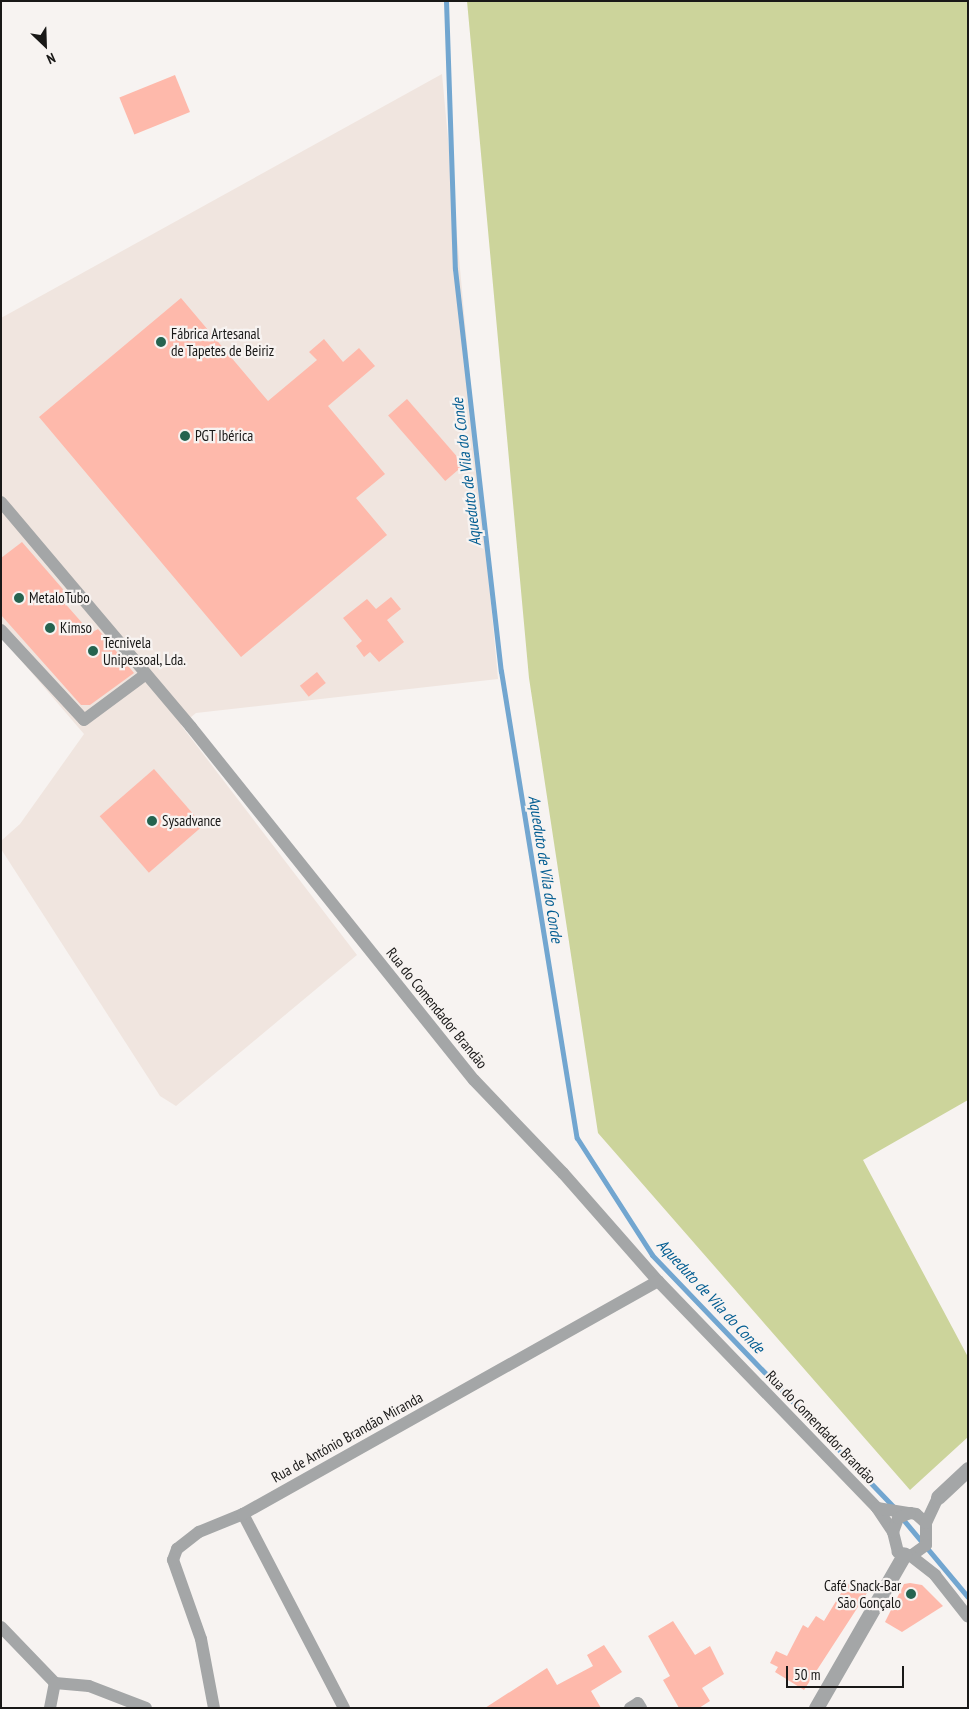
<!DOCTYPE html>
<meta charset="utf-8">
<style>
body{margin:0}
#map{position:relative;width:969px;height:1709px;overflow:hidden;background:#f7f3f1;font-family:"PT Sans Narrow",sans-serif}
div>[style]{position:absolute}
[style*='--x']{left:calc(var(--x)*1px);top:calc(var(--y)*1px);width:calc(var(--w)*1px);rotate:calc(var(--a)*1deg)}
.built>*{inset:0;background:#f0e5df}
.green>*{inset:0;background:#ccd49b}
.stream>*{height:5px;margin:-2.5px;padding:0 2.5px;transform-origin:2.5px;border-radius:2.5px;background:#72a6d0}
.building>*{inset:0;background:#feb9ab;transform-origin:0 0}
.minor>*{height:12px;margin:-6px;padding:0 6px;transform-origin:6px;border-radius:6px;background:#a4a6a7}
.tertiary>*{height:15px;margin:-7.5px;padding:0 7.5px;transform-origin:7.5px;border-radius:7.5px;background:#a4a6a7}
.dots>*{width:14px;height:14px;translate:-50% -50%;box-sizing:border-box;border:2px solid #f7f3f1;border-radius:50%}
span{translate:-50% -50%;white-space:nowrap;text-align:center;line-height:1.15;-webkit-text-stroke:4.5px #f7f3f1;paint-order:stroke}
.poi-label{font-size:15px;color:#191817}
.left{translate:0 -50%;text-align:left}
.right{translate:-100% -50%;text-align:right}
.street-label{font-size:15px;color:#191817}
.water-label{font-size:16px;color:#005c91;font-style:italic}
.frame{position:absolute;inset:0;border:2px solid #191817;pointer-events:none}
.north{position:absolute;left:20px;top:20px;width:50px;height:50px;-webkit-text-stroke:4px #f7f3f1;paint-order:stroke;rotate:156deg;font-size:14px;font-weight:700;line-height:20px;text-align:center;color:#191817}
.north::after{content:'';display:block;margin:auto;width:18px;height:22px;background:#191817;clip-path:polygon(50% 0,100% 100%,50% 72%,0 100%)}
.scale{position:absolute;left:786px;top:1666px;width:118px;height:22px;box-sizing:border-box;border:2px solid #191817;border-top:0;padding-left:6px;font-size:15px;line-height:18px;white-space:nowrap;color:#191817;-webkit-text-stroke:4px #f7f3f1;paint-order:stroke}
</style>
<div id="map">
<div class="built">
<div style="clip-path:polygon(442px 74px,498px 679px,196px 713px,181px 725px,357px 955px,176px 1106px,160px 1096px,1px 849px,1px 841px,20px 824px,84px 734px,1px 637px,1px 318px)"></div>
</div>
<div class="green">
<div style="clip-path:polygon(467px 1px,968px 1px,968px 1100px,863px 1160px,968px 1357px,968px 1437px,910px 1490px,598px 1133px,529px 678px)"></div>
</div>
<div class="stream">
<div style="--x:446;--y:1;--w:268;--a:88.1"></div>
<div style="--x:455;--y:269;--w:405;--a:83.5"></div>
<div style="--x:501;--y:671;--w:473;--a:80.8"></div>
<div style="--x:577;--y:1138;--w:139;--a:57.3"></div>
<div style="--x:652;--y:1255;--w:351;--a:46.2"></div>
<div style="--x:901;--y:1517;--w:104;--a:50.1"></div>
</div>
<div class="building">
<div style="left:175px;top:75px;width:40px;height:60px;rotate:68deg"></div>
<div style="clip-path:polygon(181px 298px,268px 401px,317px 360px,309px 352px,324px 339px,343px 362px,359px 348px,375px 366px,328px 406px,385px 474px,356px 498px,387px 535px,241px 657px,39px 417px)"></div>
<div style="left:407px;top:399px;width:87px;height:25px;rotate:49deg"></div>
<div style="clip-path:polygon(22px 542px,68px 595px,62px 600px,91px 633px,98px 629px,134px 673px,90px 705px,81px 705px,1px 615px,1px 558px)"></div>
<div style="clip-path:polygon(391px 597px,401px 609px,387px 620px,404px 642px,379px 662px,370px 652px,364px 657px,356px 646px,362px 641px,343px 618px,367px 599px,376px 609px)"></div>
<div style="left:317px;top:672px;width:14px;height:22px;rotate:51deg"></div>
<div style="left:154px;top:769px;width:75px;height:72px;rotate:49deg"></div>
<div style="clip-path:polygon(847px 1583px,867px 1593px,804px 1690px,775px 1672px,778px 1667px,770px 1663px,776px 1651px,787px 1656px,803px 1625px,808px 1628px,816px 1616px,824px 1621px)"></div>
<div style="clip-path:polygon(910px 1583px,922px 1585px,943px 1606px,902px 1632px,885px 1622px,904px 1584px)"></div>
<div style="clip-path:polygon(673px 1621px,695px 1655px,710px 1646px,724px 1674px,702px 1688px,710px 1701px,699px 1708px,679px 1708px,663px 1680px,670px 1676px,648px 1636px)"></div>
<div style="clip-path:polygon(604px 1645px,622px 1672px,591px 1691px,601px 1708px,485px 1708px,547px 1668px,557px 1685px,593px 1666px,587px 1655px)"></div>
</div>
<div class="minor">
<div style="--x:1;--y:502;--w:294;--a:49.8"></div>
<div style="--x:191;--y:727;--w:452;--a:51.3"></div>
<div style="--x:474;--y:1080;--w:129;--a:46.3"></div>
<div style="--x:563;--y:1173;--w:144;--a:48.7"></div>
<div style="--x:658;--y:1281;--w:315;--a:46"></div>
<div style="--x:877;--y:1508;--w:29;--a:56"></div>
<div style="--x:1;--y:630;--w:122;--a:47.3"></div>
<div style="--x:84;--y:720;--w:77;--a:-36.6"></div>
<div style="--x:877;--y:1508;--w:33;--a:9"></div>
<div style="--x:910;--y:1513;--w:6;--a:9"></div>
<div style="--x:916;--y:1514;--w:13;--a:42"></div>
<div style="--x:926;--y:1523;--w:22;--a:90"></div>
<div style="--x:926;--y:1545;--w:19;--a:144"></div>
<div style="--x:911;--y:1556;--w:14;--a:-163"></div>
<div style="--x:898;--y:1552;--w:21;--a:-104"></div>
<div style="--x:893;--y:1532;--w:15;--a:-70"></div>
<div style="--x:898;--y:1518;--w:13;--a:-23"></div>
<div style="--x:926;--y:1523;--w:29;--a:-65"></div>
<div style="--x:911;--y:1556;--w:31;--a:38"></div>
<div style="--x:935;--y:1575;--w:53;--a:51.8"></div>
<div style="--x:1;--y:1627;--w:78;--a:46"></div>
<div style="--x:55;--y:1683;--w:34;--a:5"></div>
<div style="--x:89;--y:1686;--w:61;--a:21.1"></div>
<div style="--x:50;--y:1708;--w:25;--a:-79"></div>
<div style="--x:214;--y:1708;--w:70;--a:-100.7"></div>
<div style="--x:201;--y:1639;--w:84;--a:-109.5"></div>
<div style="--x:173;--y:1560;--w:12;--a:-70"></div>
<div style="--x:177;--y:1549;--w:28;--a:-38"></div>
<div style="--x:199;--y:1532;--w:48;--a:-22.2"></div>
<div style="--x:344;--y:1708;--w:219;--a:-117.5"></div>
<div style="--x:243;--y:1514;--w:476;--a:-29.3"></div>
<div style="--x:630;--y:1708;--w:9;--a:-32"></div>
<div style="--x:638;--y:1703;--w:6;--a:59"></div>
</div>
<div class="tertiary">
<div style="--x:938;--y:1497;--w:41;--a:-43"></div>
<div style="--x:816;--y:1708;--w:177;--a:-60.1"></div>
</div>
<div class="dots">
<div style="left:161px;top:342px;background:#25634f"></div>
<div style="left:185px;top:436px;background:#25634f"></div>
<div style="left:19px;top:598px;background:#25634f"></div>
<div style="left:50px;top:628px;background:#25634f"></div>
<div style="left:93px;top:651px;background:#25634f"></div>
<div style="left:152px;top:821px;background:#25634f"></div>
<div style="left:911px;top:1594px;background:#25634f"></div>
</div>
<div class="poi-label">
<span class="left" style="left:171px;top:342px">Fábrica Artesanal<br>de Tapetes de Beiriz</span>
<span class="left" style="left:195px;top:436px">PGT Ibérica</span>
<span class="left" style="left:29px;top:598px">MetaloTubo</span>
<span class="left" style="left:60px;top:628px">Kimso</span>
<span class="left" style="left:103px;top:651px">Tecnivela<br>Unipessoal, Lda.</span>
<span class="left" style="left:162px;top:821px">Sysadvance</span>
<span class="right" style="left:901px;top:1594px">Café Snack-Bar<br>São Gonçalo</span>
</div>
<div class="street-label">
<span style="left:437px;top:1008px;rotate:51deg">Rua do Comendador Brandão</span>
<span style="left:821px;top:1427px;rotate:46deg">Rua do Comendador Brandão</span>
<span style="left:347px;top:1437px;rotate:-29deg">Rua de António Brandão Miranda</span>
</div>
<div class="water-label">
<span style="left:466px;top:472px;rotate:-97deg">Aqueduto de Vila do Conde</span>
<span style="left:546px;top:869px;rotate:81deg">Aqueduto de Vila do Conde</span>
<span style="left:711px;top:1296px;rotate:47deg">Aqueduto de Vila do Conde</span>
</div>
<div class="frame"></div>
<div class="north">N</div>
<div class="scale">50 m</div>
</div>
